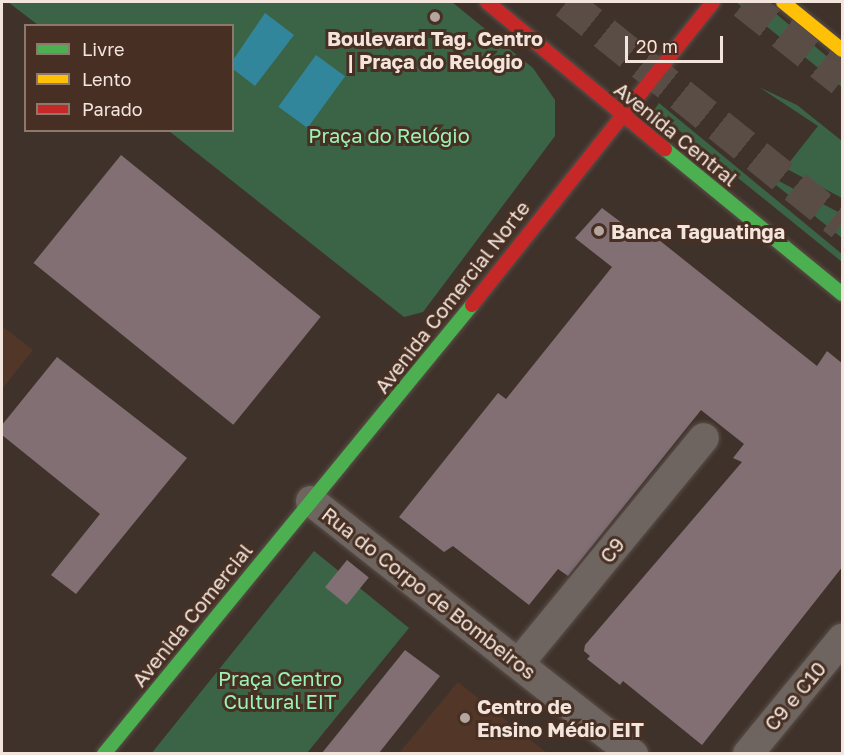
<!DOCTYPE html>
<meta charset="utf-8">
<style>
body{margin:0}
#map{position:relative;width:844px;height:755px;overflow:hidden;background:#3f322b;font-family:"Golos Text",sans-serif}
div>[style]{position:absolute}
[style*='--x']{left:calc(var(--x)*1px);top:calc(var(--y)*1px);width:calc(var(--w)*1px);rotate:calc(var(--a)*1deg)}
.built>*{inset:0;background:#523728}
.green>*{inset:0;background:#3b6446}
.water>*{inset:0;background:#32869b;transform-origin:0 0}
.building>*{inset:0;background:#816f74;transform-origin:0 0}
.primary-tunnel>*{height:33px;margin-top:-16.5px;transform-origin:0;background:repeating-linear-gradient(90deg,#5a4d46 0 33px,transparent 0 49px)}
.roads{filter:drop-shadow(0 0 2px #5a4f49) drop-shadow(0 0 2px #5a4f49)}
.street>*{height:30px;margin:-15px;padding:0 15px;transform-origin:15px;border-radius:15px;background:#6f6560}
.fast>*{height:14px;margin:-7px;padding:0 7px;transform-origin:7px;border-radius:7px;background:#4caf50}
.slow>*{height:14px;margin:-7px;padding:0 7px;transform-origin:7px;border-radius:7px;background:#ffc107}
.jam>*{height:14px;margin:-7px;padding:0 7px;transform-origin:7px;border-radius:7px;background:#c62828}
.dots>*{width:16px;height:16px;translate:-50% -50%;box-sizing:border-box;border:3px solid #473023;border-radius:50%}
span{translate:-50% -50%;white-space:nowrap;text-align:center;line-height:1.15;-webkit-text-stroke:6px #473023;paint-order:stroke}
.poi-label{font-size:20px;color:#f3e4dc;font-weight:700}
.left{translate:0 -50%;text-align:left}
.street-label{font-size:20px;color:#f3e4dc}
.park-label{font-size:20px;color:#9af3b5}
.frame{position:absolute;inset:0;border:3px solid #f3e4dc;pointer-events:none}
.legend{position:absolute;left:24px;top:24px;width:210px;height:108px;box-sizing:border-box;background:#473023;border:2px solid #8c786d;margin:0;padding:8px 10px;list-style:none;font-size:18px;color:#f3e4dc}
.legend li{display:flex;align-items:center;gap:12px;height:30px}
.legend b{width:30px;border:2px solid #8c786d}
.scale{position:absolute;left:625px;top:36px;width:98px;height:27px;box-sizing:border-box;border:3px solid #f3e4dc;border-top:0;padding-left:8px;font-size:18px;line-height:21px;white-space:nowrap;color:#f3e4dc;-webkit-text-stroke:4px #473023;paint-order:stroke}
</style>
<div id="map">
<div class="built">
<div style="clip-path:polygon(2px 326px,33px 350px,2px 389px)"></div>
<div style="clip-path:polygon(458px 682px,547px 753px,399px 753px)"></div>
</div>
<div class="green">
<div style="clip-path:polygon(8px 2px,452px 2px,533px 68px,555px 100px,555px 136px,423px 312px,404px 317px,169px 131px,232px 130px,232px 26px,38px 25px)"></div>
<div style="clip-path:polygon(736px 2px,762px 2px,842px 69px,842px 87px)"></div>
<div style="clip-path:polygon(759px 87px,797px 105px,842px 141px,842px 198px,785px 168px,818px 126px)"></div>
<div style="clip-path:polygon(659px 103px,842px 254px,842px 262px,654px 110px)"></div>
<div style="clip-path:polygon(756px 169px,842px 214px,842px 238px)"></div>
<div style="clip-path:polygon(314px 551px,409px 628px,307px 753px,151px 754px)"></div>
</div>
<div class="water">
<div style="clip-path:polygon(265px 13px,294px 35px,255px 86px,233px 69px,233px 60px)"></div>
<div style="left:316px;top:55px;width:36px;height:64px;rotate:36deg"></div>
</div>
<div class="building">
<div style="left:121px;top:155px;width:257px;height:139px;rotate:39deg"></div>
<div style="clip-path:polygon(602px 208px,638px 235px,644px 228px,817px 366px,827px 351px,843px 364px,843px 566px,702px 745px,623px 681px,620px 685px,601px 670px,587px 659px,590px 656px,584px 651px,585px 645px,742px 462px,733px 458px,744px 444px,701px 410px,568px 576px,558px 569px,529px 605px,453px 546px,444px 552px,399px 517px,498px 393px,506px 399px,612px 267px,575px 238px)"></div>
<div style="clip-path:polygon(57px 357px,187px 458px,76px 594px,51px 575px,100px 514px,2px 435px,2px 425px)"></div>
<div style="left:347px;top:560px;width:28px;height:35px;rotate:39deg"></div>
<div style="clip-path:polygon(405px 650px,440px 676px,379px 753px,322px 753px)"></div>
</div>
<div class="primary-tunnel">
<div style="--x:566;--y:2;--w:354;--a:38.8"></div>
<div style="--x:744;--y:2;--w:125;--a:38.5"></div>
</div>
<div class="roads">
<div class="street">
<div style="--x:311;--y:501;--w:410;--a:38.2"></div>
<div style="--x:519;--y:663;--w:291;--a:-50.6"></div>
<div style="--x:748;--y:754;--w:149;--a:-50.7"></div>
</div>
<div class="fast">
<div style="--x:665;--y:149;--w:229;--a:39.3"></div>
<div style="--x:104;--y:754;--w:581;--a:-50.66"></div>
</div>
<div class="slow">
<div style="--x:783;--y:2;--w:76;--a:39.1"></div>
</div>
<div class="jam">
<div style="--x:487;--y:2;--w:231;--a:39.6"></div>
<div style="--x:472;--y:305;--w:387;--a:-51.5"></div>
</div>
</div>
<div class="dots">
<div style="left:435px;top:17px;background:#b4a69e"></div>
<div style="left:599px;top:231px;background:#b4a69e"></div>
<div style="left:465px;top:718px;background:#b4a69e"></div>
</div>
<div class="poi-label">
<span style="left:435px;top:50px">Boulevard Tag. Centro<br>| Praça do Relógio</span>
<span class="left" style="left:611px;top:231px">Banca Taguatinga</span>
<span class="left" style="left:477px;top:718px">Centro de<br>Ensino Médio EIT</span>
</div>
<div class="street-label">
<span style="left:676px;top:134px;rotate:39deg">Avenida Central</span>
<span style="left:452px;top:297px;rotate:-52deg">Avenida Comercial Norte</span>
<span style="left:612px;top:550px;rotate:-51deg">C9</span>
<span style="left:429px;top:593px;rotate:38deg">Rua do Corpo de Bombeiros</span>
<span style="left:192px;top:615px;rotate:-51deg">Avenida Comercial</span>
<span style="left:795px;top:696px;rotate:-50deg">C9 e C10</span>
</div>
<div class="park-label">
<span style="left:389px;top:135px">Praça do Relógio</span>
<span style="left:280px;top:690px">Praça Centro<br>Cultural EIT</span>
</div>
<div class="frame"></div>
<ul class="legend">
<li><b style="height:8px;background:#4caf50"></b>Livre</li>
<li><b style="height:8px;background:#ffc107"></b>Lento</li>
<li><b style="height:8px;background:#c62828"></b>Parado</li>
</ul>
<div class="scale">20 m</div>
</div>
